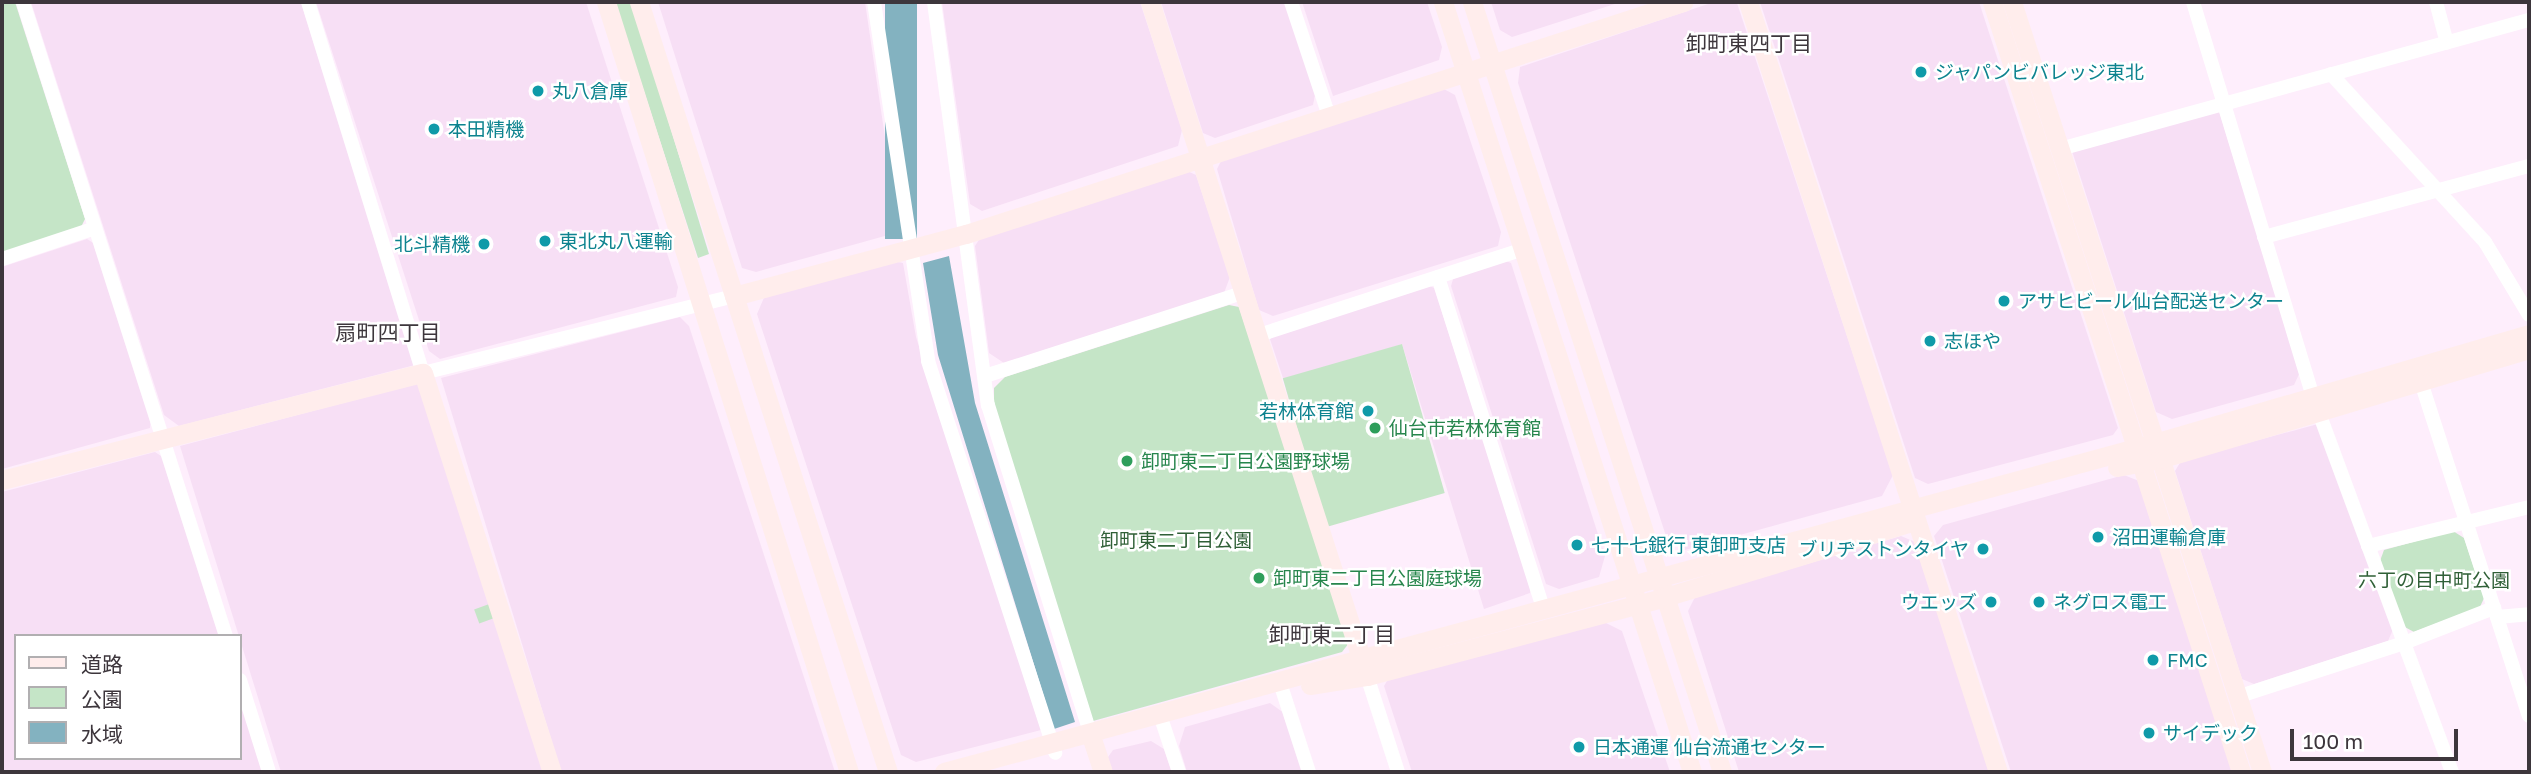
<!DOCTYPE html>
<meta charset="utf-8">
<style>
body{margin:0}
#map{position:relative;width:2531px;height:774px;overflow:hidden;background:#feeefc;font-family:"Golos Text","Noto Sans JP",sans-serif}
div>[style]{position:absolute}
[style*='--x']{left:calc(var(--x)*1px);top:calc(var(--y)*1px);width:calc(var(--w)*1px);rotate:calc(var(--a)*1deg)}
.built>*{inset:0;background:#f7dff5}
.green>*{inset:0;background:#c5e5c7;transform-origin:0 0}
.water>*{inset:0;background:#83b2c0;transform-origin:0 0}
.street>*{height:14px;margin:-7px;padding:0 7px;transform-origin:7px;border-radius:7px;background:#fff}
.secondary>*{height:19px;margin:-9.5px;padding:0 9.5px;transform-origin:9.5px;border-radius:9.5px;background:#ffedec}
.dots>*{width:19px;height:19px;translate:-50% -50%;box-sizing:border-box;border:4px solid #fff;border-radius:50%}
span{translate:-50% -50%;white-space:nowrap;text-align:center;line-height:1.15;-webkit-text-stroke:5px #fff;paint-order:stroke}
.culture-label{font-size:19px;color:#0d838f}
.left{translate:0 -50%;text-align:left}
.right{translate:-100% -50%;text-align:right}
.leisure-label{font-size:19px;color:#27864d}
.park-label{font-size:19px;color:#306037}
.neighbourhood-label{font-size:21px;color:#3d363c}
.frame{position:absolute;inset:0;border:4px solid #3d363c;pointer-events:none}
.legend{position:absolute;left:14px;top:634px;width:228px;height:126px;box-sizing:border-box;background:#fff;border:2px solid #b1afb1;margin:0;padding:9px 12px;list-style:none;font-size:21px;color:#3d363c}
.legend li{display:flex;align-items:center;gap:14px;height:35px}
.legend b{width:35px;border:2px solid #b1afb1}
.scale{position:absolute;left:2290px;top:729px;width:168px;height:32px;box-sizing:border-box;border:4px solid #3d363c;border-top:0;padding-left:9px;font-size:21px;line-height:24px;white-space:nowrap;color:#3d363c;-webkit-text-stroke:5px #fff;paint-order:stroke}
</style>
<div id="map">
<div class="built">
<div style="clip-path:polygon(31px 2px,301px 2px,415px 365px,179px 426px,164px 415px)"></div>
<div style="clip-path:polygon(316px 2px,586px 2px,678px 287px,676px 297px,440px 359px,429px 351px)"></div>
<div style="clip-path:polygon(658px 2px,865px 2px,899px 232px,756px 272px,742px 268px)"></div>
<div style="clip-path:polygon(942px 2px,1140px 2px,1182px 130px,1178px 146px,982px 211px,970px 204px)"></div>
<div style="clip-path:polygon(1161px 2px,1285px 2px,1315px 95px,1313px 105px,1215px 138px,1203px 133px)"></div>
<div style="clip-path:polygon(1302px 2px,1427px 2px,1442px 47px,1439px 60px,1333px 96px)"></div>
<div style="clip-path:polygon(1491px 2px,1621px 2px,1512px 37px,1500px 30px)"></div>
<div style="clip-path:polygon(1714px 2px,1737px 3px,1893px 475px,1882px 496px,1685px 550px,1667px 539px,1518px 83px,1520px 67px)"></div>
<div style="clip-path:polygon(1760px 2px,1979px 2px,2118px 428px,2113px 435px,1928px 484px,1915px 478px)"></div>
<div style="clip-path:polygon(1442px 88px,1455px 95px,1501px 232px,1498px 246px,1273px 316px,1259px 310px,1217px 169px,1223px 157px)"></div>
<div style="clip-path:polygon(2218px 108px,2300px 372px,2294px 385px,2172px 419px,2156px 412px,2072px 151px)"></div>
<div style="clip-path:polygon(1183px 169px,1196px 175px,1230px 277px,1224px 293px,1004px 363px,989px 353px,975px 246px,982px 235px)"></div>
<div style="clip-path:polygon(87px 239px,95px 244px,151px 418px,150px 428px,2px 469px,2px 267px)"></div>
<div style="clip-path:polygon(1501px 259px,1511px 263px,1605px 556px,1599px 577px,1559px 589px,1546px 584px,1451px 286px,1454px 276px)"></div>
<div style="clip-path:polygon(892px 261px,903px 263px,916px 337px,1041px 730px,916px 762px,901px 755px,757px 314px,766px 293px)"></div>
<div style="clip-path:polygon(1425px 284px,1434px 288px,1531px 586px,1530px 593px,1484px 609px,1402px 344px,1285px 384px,1270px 339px,1275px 331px)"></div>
<div style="clip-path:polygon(680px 317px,689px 326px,835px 772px,561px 772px,441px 378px)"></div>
<div style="clip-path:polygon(418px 383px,549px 772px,281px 772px,180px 446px)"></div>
<div style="clip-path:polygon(2318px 424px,2394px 627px,2388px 641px,2254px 684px,2242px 679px,2175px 471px,2181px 461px)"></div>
<div style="clip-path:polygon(155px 452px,164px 458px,221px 636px,16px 636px,16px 758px,240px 758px,240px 694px,265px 772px,4px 772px,2px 492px)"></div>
<div style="clip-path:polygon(2124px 475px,2139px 481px,2234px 772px,2011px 772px,1934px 536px,1943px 525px)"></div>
<div style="clip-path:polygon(1901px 536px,1915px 542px,1989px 772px,1739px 772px,1688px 611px,1695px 597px)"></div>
<div style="clip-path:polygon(1596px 618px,1622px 631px,1670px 772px,1412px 772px,1384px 686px,1390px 676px)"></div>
<div style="clip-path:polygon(1270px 703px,1284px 713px,1303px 772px,1187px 772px,1179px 746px,1185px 727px)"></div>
<div style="clip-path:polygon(1151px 741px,1164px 749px,1172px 772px,1110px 772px,1106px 760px,1113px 750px)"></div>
</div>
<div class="green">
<div style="clip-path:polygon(2px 2px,15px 2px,85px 219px,81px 227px,2px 253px)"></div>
<div style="clip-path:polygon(615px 2px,632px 2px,709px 254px,698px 258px)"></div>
<div style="clip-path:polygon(1229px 305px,1239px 307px,1349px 643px,1342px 652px,1093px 721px,994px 405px,994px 388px,1005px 377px)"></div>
<div style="left:1402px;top:344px;width:155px;height:124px;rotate:74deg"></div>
<div style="clip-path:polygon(2453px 531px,2464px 538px,2484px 598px,2480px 607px,2414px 632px,2403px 626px,2380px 561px,2384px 550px)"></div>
<div style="left:492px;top:603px;width:15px;height:19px;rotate:70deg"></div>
</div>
<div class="water">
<div style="left:885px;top:2px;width:32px;height:237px"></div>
<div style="clip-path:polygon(949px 256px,975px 403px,1075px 722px,1054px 729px,938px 355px,923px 263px)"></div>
</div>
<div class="street">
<div style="--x:23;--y:2;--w:666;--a:72.25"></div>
<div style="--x:308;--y:2;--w:388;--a:72.8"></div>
<div style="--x:423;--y:373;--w:320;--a:-13.9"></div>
<div style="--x:874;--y:2;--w:363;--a:81.4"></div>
<div style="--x:928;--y:361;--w:412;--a:72"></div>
<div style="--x:934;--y:2;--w:407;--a:82.4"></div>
<div style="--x:988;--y:405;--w:343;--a:72.7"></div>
<div style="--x:1291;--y:2;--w:120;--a:71.6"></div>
<div style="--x:2193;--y:2;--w:410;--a:73.1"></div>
<div style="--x:2312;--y:394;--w:265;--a:69.7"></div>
<div style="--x:2404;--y:643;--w:176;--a:162.1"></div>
<div style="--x:2436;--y:2;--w:42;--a:75"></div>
<div style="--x:2331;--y:74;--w:228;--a:47.5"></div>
<div style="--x:2485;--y:242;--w:85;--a:58.9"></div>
<div style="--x:2060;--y:149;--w:486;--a:-15.4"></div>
<div style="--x:2264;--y:237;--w:274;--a:-15"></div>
<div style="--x:2;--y:259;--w:98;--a:-18.4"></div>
<div style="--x:1438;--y:277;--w:348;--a:72.4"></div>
<div style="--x:1259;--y:335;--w:278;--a:-18"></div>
<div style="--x:985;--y:376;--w:273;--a:-17.9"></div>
<div style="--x:2420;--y:379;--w:354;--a:72.1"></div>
<div style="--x:2368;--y:546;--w:166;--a:-13.6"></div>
<div style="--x:2497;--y:617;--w:32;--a:-5"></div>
<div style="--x:1367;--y:676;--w:101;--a:72.1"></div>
<div style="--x:240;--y:680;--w:96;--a:72.5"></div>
<div style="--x:1282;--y:689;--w:87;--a:72"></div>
<div style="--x:1162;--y:721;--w:54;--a:71.6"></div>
<div style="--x:2452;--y:772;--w:138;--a:-110.4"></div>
<div style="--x:2404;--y:643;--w:97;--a:-21.3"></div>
</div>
<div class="secondary">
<div style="--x:606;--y:2;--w:807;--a:72.49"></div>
<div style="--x:639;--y:2;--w:809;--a:72.08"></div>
<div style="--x:1150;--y:2;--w:702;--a:72.16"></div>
<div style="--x:1443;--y:2;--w:809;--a:72.08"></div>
<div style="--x:1472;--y:2;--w:810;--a:72.01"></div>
<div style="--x:1748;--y:2;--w:810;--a:72.01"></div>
<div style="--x:1992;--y:2;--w:809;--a:72.08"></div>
<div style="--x:2012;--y:2;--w:810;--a:72.01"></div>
<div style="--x:734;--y:296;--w:240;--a:-15"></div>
<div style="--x:966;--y:234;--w:754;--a:-17.93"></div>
<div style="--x:2117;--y:467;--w:44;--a:-10.5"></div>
<div style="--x:2160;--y:459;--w:385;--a:-16.6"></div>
<div style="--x:2;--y:480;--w:434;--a:-14.3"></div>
<div style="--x:423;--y:373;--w:419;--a:72.1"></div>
<div style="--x:1310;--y:685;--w:58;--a:-9"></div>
<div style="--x:1367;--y:676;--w:308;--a:-14.8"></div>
<div style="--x:1665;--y:597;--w:258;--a:-16.9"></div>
<div style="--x:1090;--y:733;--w:41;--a:71.6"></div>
<div style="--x:944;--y:772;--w:1254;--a:-15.21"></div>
<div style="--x:2154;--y:443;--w:391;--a:-16.2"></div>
</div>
<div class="dots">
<div style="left:1921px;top:72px;background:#0f9aa8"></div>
<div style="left:538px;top:91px;background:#0f9aa8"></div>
<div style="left:434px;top:129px;background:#0f9aa8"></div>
<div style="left:545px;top:241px;background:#0f9aa8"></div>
<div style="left:484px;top:244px;background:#0f9aa8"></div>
<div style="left:2004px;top:301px;background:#0f9aa8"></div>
<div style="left:1930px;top:341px;background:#0f9aa8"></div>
<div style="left:1368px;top:411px;background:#0f9aa8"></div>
<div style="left:1375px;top:428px;background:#2e9e5b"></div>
<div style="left:1127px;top:461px;background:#2e9e5b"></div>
<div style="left:2098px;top:537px;background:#0f9aa8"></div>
<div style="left:1577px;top:545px;background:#0f9aa8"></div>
<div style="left:1983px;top:549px;background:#0f9aa8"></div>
<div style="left:1259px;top:578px;background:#2e9e5b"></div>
<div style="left:1991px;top:602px;background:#0f9aa8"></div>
<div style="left:2039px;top:602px;background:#0f9aa8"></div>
<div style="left:2153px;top:660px;background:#0f9aa8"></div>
<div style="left:2149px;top:733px;background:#0f9aa8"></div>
<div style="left:1579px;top:747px;background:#0f9aa8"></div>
</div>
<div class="culture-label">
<span class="left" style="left:1935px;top:72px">ジャパンビバレッジ東北</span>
<span class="left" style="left:552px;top:91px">丸八倉庫</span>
<span class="left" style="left:448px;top:129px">本田精機</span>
<span class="left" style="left:559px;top:241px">東北丸八運輸</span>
<span class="right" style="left:470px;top:244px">北斗精機</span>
<span class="left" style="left:2018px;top:301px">アサヒビール仙台配送センター</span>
<span class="left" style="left:1944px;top:341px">志ほや</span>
<span class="right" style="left:1354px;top:411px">若林体育館</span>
<span class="left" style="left:2112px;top:537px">沼田運輸倉庫</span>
<span class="left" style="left:1591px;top:545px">七十七銀行 東卸町支店</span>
<span class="right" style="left:1969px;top:549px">ブリヂストンタイヤ</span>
<span class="right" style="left:1977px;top:602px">ウエッズ</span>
<span class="left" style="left:2053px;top:602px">ネグロス電工</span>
<span class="left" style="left:2167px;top:660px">FMC</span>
<span class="left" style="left:2163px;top:733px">サイデック</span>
<span class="left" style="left:1593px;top:747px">日本通運 仙台流通センター</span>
</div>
<div class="leisure-label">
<span class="left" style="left:1389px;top:428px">仙台市若林体育館</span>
<span class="left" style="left:1141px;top:461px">卸町東二丁目公園野球場</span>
<span class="left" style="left:1273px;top:578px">卸町東二丁目公園庭球場</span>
</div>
<div class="park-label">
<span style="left:1176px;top:540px">卸町東二丁目公園</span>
<span style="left:2434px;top:580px">六丁の目中町公園</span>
</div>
<div class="neighbourhood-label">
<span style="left:1749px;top:43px">卸町東四丁目</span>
<span style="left:388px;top:332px">扇町四丁目</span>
<span style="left:1332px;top:634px">卸町東二丁目</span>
</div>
<div class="frame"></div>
<ul class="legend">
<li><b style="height:9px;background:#ffedec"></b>道路</li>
<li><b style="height:19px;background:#c5e5c7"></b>公園</li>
<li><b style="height:19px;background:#83b2c0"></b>水域</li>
</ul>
<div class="scale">100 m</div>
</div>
